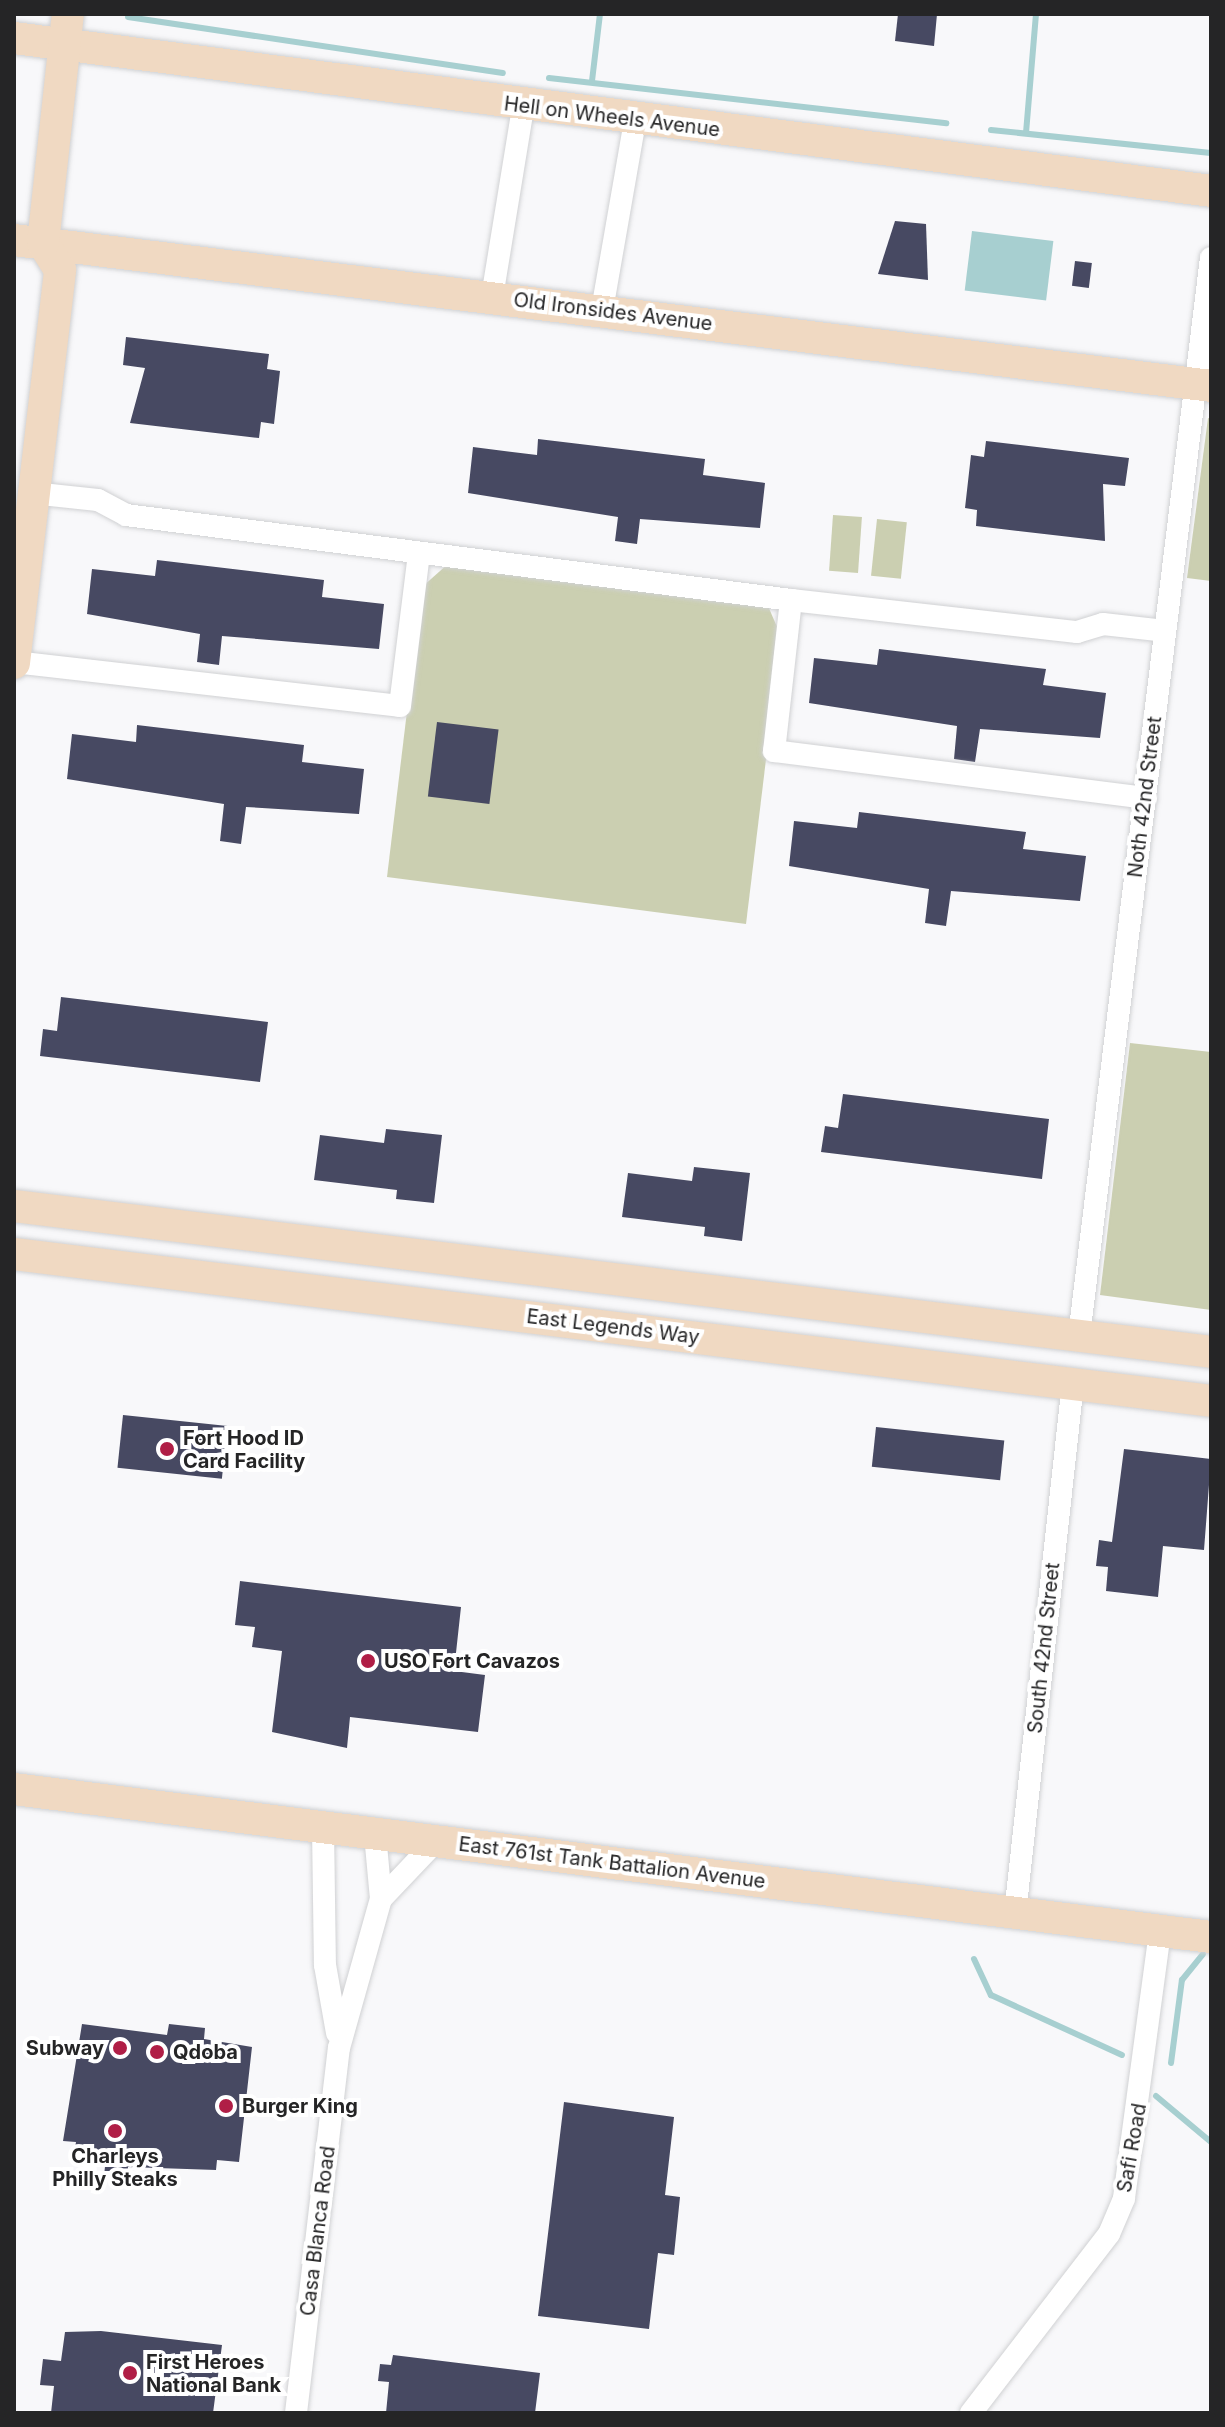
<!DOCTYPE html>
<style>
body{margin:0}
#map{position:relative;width:1225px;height:2427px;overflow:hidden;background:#f8f8fa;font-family:Inter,sans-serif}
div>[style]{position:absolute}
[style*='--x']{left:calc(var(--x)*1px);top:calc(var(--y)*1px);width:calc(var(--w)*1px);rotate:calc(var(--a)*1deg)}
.green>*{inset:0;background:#cbcfb1;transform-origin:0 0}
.water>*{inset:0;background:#a7cfd0;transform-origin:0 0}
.stream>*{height:6px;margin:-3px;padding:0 3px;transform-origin:3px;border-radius:3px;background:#a7cfd0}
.building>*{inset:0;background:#474962;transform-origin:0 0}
.roads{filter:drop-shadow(0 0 2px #d0d1d3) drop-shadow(0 0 2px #d0d1d3)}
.street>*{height:22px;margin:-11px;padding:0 11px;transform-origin:11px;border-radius:11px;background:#fff}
.secondary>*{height:32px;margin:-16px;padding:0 16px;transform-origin:16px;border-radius:16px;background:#f0d9c2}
.dots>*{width:22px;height:22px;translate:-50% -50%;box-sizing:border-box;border:4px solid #fff;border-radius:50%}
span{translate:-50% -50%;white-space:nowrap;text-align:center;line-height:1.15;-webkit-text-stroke:8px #fff;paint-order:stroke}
.street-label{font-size:20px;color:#252526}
.poi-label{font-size:20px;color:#252526;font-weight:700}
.left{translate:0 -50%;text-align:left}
.right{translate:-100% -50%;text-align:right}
.frame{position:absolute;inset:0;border:16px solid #252526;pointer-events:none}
</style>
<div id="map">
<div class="green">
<div style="clip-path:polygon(1208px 418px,1211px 419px,1211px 581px,1187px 578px)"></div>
<div style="left:833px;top:515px;width:29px;height:56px;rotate:4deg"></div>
<div style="left:877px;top:519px;width:30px;height:57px;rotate:6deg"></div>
<div style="clip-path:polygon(449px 563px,768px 606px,781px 636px,746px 924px,387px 877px,422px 587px)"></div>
<div style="clip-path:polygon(1130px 1043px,1211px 1052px,1211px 1310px,1100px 1295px)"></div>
</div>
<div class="water">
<div style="left:972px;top:231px;width:82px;height:60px;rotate:7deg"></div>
</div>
<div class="stream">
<div style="--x:128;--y:17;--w:379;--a:8.5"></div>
<div style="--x:549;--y:78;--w:400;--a:6.5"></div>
<div style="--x:592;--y:81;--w:67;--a:-83.2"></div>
<div style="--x:991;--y:130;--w:221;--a:6"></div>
<div style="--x:1026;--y:133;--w:119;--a:-85.2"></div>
<div style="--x:974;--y:1959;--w:40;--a:65"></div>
<div style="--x:991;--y:1995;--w:144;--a:24.6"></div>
<div style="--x:1171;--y:2063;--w:84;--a:-82.5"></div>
<div style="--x:1182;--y:1980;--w:33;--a:-51"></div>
<div style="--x:1156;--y:2096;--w:72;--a:39.9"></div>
</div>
<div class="building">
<div style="clip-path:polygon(898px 14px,937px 14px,934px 46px,895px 41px)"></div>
<div style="clip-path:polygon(895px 221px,926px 224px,928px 280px,878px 274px)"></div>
<div style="left:1075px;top:261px;width:17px;height:25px;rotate:7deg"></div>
<div style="clip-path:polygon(126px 337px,269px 354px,267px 369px,280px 371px,274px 424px,261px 422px,259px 438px,130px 423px,145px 368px,123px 365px)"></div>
<div style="clip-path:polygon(538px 439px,705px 459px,703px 475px,765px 483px,760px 528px,640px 519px,637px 544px,615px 541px,618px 517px,468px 493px,473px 447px,537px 455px)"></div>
<div style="clip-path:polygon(986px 441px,1129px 458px,1125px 486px,1103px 484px,1105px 541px,976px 526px,977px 510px,965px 508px,971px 455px,984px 457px)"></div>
<div style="clip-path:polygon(157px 560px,324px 580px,322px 597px,384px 604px,379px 649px,222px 636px,219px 665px,197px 662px,200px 634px,87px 614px,92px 569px,155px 576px)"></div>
<div style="clip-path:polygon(879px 649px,1046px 669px,1043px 685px,1106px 693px,1100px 738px,980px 729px,975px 762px,954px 759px,957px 726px,809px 703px,814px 658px,877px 665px)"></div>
<div style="left:437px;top:722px;width:62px;height:75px;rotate:7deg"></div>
<div style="clip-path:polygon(137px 725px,304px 745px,302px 762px,364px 769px,359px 814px,246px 807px,241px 844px,220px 841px,224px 804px,67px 779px,72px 734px,136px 742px)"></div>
<div style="clip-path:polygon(859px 812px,1026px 832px,1023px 849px,1086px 856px,1080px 901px,951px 891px,946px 926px,925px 923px,929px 889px,789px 866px,794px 821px,857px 828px)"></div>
<div style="clip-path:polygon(61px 997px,268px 1022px,260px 1082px,40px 1056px,43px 1029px,57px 1031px)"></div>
<div style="clip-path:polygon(843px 1094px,1049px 1119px,1042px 1179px,821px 1152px,825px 1126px,838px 1128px)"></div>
<div style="clip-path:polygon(386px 1129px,442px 1135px,434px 1203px,396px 1199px,397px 1190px,314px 1180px,320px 1135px,384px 1143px)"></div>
<div style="clip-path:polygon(694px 1167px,750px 1173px,742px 1241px,704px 1236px,705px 1227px,622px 1217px,628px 1173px,692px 1181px)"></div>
<div style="left:123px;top:1415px;width:105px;height:53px;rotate:6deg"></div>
<div style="left:876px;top:1427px;width:129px;height:40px;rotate:6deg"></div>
<div style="clip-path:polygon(1124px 1449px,1211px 1459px,1204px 1550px,1163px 1546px,1158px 1597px,1106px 1591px,1108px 1567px,1096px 1566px,1099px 1540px,1112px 1542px)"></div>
<div style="clip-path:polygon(240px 1581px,461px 1607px,454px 1671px,485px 1675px,478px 1732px,350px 1717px,347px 1748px,272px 1732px,282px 1651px,252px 1647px,255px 1627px,235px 1625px)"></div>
<div style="clip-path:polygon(82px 2024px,167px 2035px,169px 2024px,205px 2028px,204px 2039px,252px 2047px,239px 2162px,217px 2160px,216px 2170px,128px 2167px,127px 2180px,104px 2176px,106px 2157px,74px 2153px,76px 2142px,63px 2141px)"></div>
<div style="clip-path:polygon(564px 2102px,674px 2117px,665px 2195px,680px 2197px,674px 2255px,658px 2253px,649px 2329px,538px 2316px)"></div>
<div style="clip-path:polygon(101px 2331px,222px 2345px,213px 2413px,51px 2413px,54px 2386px,40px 2385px,43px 2359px,61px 2361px,65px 2332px)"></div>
<div style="clip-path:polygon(393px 2355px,540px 2373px,535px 2413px,386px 2413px,389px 2382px,378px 2381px,380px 2364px,391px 2365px)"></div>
</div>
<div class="roads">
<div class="street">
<div style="--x:492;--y:297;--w:193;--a:-80.7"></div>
<div style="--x:602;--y:310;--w:193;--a:-80.1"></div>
<div style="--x:32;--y:493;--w:66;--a:6.1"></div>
<div style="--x:98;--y:500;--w:32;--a:28"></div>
<div style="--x:126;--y:515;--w:670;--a:7.28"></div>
<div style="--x:791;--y:600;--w:288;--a:6.4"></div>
<div style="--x:1077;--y:632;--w:27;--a:-17"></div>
<div style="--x:1103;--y:624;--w:62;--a:6.4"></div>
<div style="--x:791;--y:600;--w:152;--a:96.4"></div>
<div style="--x:774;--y:751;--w:375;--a:7.2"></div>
<div style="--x:14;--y:662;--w:388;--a:6.5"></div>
<div style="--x:400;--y:706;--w:154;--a:-82.9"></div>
<div style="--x:1079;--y:1336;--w:1086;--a:-83.02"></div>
<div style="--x:323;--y:1827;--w:138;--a:89.2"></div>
<div style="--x:325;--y:1965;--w:69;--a:80"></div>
<div style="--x:381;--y:1899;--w:80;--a:-46.5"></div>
<div style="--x:1015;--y:1914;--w:534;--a:-83.77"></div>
<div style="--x:296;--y:2413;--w:368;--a:-83.3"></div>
<div style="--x:339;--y:2048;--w:155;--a:-74.3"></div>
<div style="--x:381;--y:1899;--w:65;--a:-95.3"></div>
<div style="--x:971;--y:2413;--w:226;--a:-52.4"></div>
<div style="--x:1109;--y:2234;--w:39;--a:-67"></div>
<div style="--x:1124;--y:2198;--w:269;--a:-82.3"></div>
</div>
<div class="secondary">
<div style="--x:14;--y:38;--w:1207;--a:7.28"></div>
<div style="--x:14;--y:240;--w:1206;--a:6.95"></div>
<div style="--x:14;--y:663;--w:396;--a:-83.3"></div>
<div style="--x:60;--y:270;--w:32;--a:-122"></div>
<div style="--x:43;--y:243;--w:230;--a:-83.8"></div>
<div style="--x:14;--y:1206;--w:1206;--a:6.95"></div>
<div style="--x:14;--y:1254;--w:1206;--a:7"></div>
<div style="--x:14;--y:1789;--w:1206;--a:7.05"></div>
</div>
</div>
<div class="dots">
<div style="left:167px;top:1449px;background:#b01e46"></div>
<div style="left:368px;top:1661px;background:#b01e46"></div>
<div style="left:120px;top:2048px;background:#b01e46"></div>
<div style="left:157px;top:2052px;background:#b01e46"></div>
<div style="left:226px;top:2106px;background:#b01e46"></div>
<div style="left:115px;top:2131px;background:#b01e46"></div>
<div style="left:130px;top:2373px;background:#b01e46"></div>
</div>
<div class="street-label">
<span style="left:612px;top:117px;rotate:7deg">Hell on Wheels Avenue</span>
<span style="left:613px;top:312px;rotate:7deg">Old Ironsides Avenue</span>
<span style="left:1145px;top:797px;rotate:-83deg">Noth 42nd Street</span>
<span style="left:613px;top:1327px;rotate:7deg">East Legends Way</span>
<span style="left:1044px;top:1648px;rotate:-84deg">South 42nd Street</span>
<span style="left:612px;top:1863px;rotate:7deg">East 761st Tank Battalion Avenue</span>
<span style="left:1132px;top:2148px;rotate:-80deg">Safi Road</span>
<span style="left:318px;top:2231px;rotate:-83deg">Casa Blanca Road</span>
</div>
<div class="poi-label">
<span class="left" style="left:183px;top:1450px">Fort Hood ID<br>Card Facility</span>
<span class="left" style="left:384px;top:1661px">USO Fort Cavazos</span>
<span class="right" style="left:104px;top:2048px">Subway</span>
<span class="left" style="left:173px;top:2052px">Qdoba</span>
<span class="left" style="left:242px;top:2106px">Burger King</span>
<span style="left:115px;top:2168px">Charleys<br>Philly Steaks</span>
<span class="left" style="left:146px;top:2374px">First Heroes<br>National Bank</span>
</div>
<div class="frame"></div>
</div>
